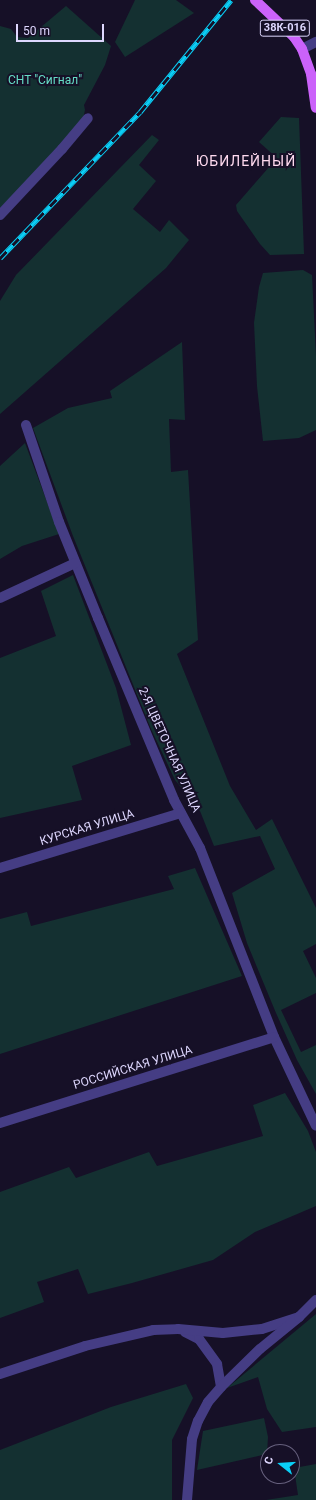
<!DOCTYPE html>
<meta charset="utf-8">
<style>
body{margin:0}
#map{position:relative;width:316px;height:1500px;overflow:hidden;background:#161027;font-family:Roboto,sans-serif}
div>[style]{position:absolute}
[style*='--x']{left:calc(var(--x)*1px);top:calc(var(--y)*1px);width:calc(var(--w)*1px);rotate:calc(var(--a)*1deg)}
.green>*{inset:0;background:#143031}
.street>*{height:10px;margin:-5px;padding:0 5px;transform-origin:5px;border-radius:5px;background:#453d84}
.primary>*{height:10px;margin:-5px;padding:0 5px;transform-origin:5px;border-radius:5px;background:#cb62fa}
.rail>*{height:4.5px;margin-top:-2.25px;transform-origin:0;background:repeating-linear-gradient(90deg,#161027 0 9px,#0acff7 0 18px);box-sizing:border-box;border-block:1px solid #0acff7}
span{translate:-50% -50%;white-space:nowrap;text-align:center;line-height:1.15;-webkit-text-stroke:4px #161027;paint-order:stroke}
.shield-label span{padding:1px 3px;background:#161027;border:1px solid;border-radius:3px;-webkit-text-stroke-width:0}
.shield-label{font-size:11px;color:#ded7fe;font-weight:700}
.park-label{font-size:12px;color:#65dcc6}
.street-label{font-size:12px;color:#ded7fe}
.quarter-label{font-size:14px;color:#fed9ee;letter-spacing:1px}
.north{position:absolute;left:260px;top:1444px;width:40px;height:40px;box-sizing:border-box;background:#161027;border:1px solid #66607d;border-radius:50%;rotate:287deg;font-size:11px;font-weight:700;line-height:16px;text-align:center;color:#ded7fe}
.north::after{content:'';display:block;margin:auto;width:14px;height:18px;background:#0acff7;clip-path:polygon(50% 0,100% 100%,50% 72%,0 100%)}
.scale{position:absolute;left:16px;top:24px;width:88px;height:18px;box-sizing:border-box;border:2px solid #ded7fe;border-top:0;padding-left:5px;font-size:12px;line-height:14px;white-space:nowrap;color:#ded7fe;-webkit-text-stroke:3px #161027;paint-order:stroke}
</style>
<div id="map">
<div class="green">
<div style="clip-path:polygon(135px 0,176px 0,194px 13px,125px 57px,115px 42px)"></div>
<div style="clip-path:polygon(66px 6px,111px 46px,105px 65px,84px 105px,85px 110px,83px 119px,42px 167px,0 208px,0 26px,11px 29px,17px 37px,28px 38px)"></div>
<div style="clip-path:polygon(281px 117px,299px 118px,304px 254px,270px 255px,260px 244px,237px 211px,236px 205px,277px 158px,259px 142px)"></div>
<div style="clip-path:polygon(152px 135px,159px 140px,139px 165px,156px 181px,133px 209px,160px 232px,169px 220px,189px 240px,166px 268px,0 414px,0 301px,16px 275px)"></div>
<div style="clip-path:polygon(303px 270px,312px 275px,316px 356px,316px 430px,299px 438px,263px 441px,257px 386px,254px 323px,259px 287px,263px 273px)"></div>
<div style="clip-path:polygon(182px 342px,185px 420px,169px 419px,171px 472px,188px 470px,198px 640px,177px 654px,230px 786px,256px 830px,272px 819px,316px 908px,316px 944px,303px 951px,316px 978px,316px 993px,281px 1010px,301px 1052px,316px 1045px,316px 1094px,297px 1060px,276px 1013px,247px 943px,232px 893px,275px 869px,260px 836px,214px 846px,200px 811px,175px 780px,151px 729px,73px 536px,33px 428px,68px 408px,112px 398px,110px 391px)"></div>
<div style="clip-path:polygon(25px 443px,59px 534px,22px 546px,0 559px,0 466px)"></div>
<div style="clip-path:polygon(73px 575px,116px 688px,131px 745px,72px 766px,82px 800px,0 818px,0 658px,56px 636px,41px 591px)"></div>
<div style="clip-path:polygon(195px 868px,242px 976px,0 1054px,0 919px,27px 912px,31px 926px,174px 889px,168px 876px)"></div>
<div style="clip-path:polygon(285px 1093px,308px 1131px,316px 1152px,316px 1206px,255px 1232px,213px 1260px,132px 1283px,88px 1294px,78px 1269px,37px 1282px,44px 1302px,0 1318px,0 1192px,69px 1167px,76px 1178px,149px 1152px,157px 1166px,263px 1136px,253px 1105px)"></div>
<div style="clip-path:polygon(316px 1314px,316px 1427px,282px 1432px,267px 1409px,258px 1377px,227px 1388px)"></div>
<div style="clip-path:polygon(186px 1384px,193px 1398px,172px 1440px,172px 1500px,0 1500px,0 1450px,111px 1407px)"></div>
<div style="clip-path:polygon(264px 1418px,268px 1437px,267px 1454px,197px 1470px,203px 1431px)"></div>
<div style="clip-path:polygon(316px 1464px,316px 1500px,266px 1500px,298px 1495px,294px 1468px)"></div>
</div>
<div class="street">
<div style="--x:302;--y:49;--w:16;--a:-27"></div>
<div style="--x:0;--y:215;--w:91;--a:-46.8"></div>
<div style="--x:62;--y:149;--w:40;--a:-50"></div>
<div style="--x:26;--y:425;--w:102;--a:71.2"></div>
<div style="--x:59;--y:522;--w:104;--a:67.9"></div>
<div style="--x:98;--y:618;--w:197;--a:67.3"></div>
<div style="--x:174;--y:800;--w:55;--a:61.6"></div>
<div style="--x:200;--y:848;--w:203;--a:68.6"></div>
<div style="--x:274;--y:1037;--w:98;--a:64.7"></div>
<div style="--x:0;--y:598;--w:83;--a:-25"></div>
<div style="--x:0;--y:868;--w:189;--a:-16.9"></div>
<div style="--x:0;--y:1123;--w:287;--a:-17.4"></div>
<div style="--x:185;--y:1332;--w:16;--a:27"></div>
<div style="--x:199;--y:1339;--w:31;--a:54"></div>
<div style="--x:217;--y:1364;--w:23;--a:80"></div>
<div style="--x:0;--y:1374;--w:89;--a:-18.2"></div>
<div style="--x:85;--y:1346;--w:70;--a:-13.2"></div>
<div style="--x:153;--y:1330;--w:25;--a:-2"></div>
<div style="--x:178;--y:1329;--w:45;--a:5.1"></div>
<div style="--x:223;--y:1333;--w:39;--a:-6"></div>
<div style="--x:262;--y:1329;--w:39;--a:-18"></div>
<div style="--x:187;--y:1500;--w:61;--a:-85.3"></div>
<div style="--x:192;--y:1439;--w:19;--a:-72"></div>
<div style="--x:198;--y:1421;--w:21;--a:-62"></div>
<div style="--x:208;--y:1402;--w:20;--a:-49"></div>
<div style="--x:221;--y:1387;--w:54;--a:-44.3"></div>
<div style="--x:260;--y:1349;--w:50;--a:-39.4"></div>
<div style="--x:299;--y:1317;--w:24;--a:-45"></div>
</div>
<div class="primary">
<div style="--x:255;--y:0;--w:54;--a:43.5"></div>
<div style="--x:294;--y:37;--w:14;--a:56"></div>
<div style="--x:302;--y:49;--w:27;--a:70"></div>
<div style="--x:311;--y:74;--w:34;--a:82"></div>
</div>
<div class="rail">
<div style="--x:0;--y:258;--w:202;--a:-46.2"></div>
<div style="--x:140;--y:112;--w:144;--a:-50.9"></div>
</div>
<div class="shield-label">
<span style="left:285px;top:28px">38К-016</span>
</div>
<div class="park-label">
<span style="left:45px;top:81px">СНТ "Сигнал"</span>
</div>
<div class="street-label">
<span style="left:169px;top:750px;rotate:66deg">2-Я ЦВЕТОЧНАЯ УЛИЦА</span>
<span style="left:87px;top:828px;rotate:-17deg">КУРСКАЯ УЛИЦА</span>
<span style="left:133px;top:1068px;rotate:-17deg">РОССИЙСКАЯ УЛИЦА</span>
</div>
<div class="quarter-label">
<span style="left:246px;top:161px">ЮБИЛЕЙНЫЙ</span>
</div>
<div class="north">С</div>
<div class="scale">50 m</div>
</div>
